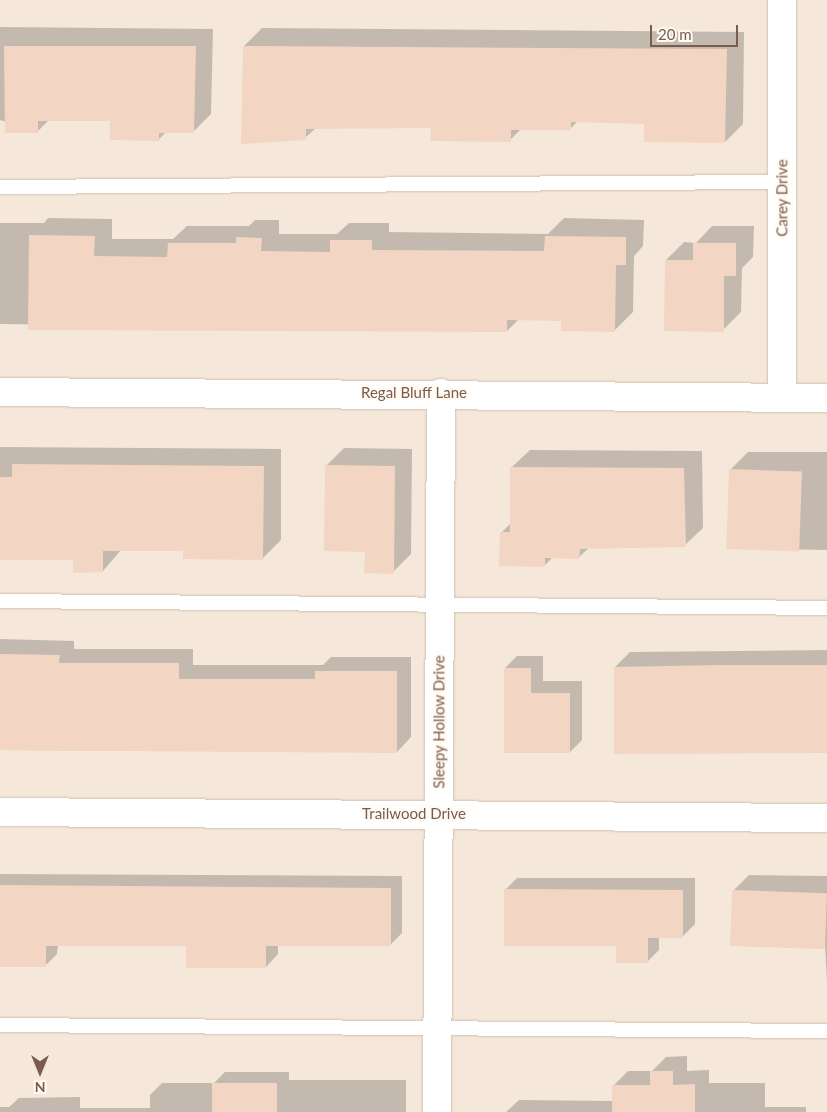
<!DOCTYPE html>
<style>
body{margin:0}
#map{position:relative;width:827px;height:1112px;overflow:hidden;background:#fdf6ec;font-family:Lato,sans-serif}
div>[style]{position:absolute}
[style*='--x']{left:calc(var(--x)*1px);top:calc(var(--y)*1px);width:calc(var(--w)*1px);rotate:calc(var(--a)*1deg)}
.residential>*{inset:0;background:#f5e8da;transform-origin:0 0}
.shadow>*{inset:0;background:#0003}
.building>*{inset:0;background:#f3d5c3;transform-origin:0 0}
.roads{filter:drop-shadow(0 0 1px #d1beb0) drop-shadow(0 0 1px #d1beb0)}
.lane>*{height:14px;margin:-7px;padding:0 7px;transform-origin:7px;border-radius:7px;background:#fff}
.street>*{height:28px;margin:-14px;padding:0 14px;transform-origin:14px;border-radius:14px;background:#fff}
span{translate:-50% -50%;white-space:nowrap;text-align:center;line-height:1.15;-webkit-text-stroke:5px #fffaf3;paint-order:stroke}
.street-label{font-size:15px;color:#7a5c4d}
.north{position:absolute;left:15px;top:1047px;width:50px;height:50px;-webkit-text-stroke:4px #fffaf3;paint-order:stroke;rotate:180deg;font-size:14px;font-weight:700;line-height:20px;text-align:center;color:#7a5c4d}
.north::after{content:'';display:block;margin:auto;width:18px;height:22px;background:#7a5c4d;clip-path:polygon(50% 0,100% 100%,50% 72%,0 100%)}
.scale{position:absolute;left:650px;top:25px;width:88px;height:22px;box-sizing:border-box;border:2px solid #7a5c4d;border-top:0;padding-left:6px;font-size:15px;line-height:18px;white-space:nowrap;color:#7a5c4d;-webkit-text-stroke:4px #fffaf3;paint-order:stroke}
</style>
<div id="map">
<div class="residential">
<div style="left:0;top:0;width:827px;height:1112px"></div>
</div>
<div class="shadow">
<div style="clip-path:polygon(0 27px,213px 29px,211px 114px,193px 132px,166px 132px,158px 140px,112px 119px,49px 120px,37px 132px,0 120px)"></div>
<div style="clip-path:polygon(262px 28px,744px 32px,743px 124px,725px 142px,646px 123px,578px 121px,570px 129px,522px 128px,510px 140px,432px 127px,316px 128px,305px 138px,244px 46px)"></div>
<div style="clip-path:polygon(48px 218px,112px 219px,112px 239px,173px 239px,187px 226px,249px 226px,255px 220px,279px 220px,279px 234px,337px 234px,349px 223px,389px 223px,389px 232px,548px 234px,564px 218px,644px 220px,643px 246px,634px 256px,633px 312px,615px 330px,562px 320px,519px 319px,507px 331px,0 324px,0 223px,44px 223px)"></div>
<div style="clip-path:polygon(712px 226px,754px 226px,753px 257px,742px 268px,741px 312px,723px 330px,666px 260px,684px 242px,696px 243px)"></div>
<div style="clip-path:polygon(0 447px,281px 449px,281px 540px,263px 558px,184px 550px,121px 550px,103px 571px,74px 559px,0 558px)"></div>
<div style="clip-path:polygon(344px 448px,412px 449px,411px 554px,393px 572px,366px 550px,326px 466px)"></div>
<div style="clip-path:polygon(530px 450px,702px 451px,703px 528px,685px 545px,589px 548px,579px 557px,553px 557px,544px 566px,501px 533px,511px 523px,512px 467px)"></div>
<div style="clip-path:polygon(748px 452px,827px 452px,827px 550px,728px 548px,730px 470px)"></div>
<div style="clip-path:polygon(0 639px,74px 641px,74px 649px,193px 649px,193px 665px,323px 665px,331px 657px,411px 657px,411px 737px,397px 752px,0 750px)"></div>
<div style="clip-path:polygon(827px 650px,827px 752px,615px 667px,630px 652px)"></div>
<div style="clip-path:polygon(517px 656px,543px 656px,543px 681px,582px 681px,582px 740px,570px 752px,505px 668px)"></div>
<div style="clip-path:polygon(0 874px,402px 876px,402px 933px,390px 945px,278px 945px,278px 954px,266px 967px,187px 945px,58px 945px,57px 954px,45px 966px,0 966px)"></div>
<div style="clip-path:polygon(749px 875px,827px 876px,827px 983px,825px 945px,733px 891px)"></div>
<div style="clip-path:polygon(517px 878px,695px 878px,695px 924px,682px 937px,659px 937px,659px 950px,647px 962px,505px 890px)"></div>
<div style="clip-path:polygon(687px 1056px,687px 1071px,709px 1070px,709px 1083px,765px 1083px,765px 1107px,806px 1107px,806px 1112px,506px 1112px,519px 1100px,613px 1101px,613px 1086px,628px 1071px,652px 1071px,666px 1057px)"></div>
<div style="clip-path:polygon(225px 1072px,289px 1072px,289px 1080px,406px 1080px,406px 1112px,0 1112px,0 1107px,9px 1107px,19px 1098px,80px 1097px,80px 1108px,150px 1108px,150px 1095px,162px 1083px,214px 1083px)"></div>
</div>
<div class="building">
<div style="clip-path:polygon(4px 46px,196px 46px,194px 133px,159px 133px,159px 141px,110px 140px,110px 121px,38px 121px,38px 133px,5px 133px)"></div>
<div style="clip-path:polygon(243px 46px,727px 49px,725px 143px,644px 142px,644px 124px,571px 122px,571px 130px,511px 130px,511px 142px,430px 141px,431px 128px,306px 129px,306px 140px,241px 144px)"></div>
<div style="clip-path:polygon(29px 235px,95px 236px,94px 256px,167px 257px,168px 243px,236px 243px,236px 237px,262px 238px,261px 251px,330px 252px,330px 240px,372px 240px,372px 250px,544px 251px,545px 236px,626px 237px,626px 265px,616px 265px,615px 332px,561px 331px,561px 321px,507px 320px,507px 332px,28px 330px)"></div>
<div style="clip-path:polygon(693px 243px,736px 243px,736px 276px,724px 276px,724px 332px,664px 331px,665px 260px,693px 260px)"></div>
<div style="clip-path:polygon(12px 464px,264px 466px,263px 560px,183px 559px,183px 551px,103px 551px,103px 572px,73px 573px,73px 560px,0 560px,0 477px,12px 477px)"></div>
<div style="clip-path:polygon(325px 465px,395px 466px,394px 574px,364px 573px,365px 552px,324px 551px)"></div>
<div style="clip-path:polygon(510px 467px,684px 468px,686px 547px,580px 549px,579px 559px,545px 558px,545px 567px,499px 566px,500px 532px,510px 532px)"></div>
<div style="left:729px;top:469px;width:73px;height:80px;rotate:2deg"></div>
<div style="clip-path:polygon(0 654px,60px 655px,59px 663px,179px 663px,179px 679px,315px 679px,315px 671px,397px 671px,397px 753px,0 750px)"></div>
<div style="clip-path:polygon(721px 665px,827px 665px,827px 753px,614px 754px,614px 667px)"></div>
<div style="clip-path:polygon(504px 668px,531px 668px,531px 693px,570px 693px,570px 753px,504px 753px)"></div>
<div style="clip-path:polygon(0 885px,391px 888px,391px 946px,266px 946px,266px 968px,186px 968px,186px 946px,46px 946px,46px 967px,0 967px)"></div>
<div style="clip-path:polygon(504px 889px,683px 890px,683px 938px,648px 938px,648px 963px,616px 963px,616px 946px,504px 946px)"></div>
<div style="left:732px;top:890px;width:95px;height:56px;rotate:2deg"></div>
<div style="clip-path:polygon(650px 1071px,673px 1071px,673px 1085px,695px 1084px,695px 1112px,612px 1112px,612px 1085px,650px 1085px)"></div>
<div style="left:212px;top:1083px;width:65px;height:29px"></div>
</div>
<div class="roads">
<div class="lane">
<div style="--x:0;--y:187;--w:782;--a:-0.37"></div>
<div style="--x:0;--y:601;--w:827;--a:0.48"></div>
<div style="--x:0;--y:1025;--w:827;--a:0.42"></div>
</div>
<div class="street">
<div style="--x:782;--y:0;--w:397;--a:90"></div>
<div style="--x:0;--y:392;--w:827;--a:0.42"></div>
<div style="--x:0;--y:812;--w:827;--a:0.42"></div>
<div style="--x:437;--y:1112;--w:719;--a:-89.68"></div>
</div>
</div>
<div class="street-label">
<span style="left:782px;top:198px;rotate:-90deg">Carey Drive</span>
<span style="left:414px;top:393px">Regal Bluff Lane</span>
<span style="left:439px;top:722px;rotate:-90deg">Sleepy Hollow Drive</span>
<span style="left:414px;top:814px">Trailwood Drive</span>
</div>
<div class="north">N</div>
<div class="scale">20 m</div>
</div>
